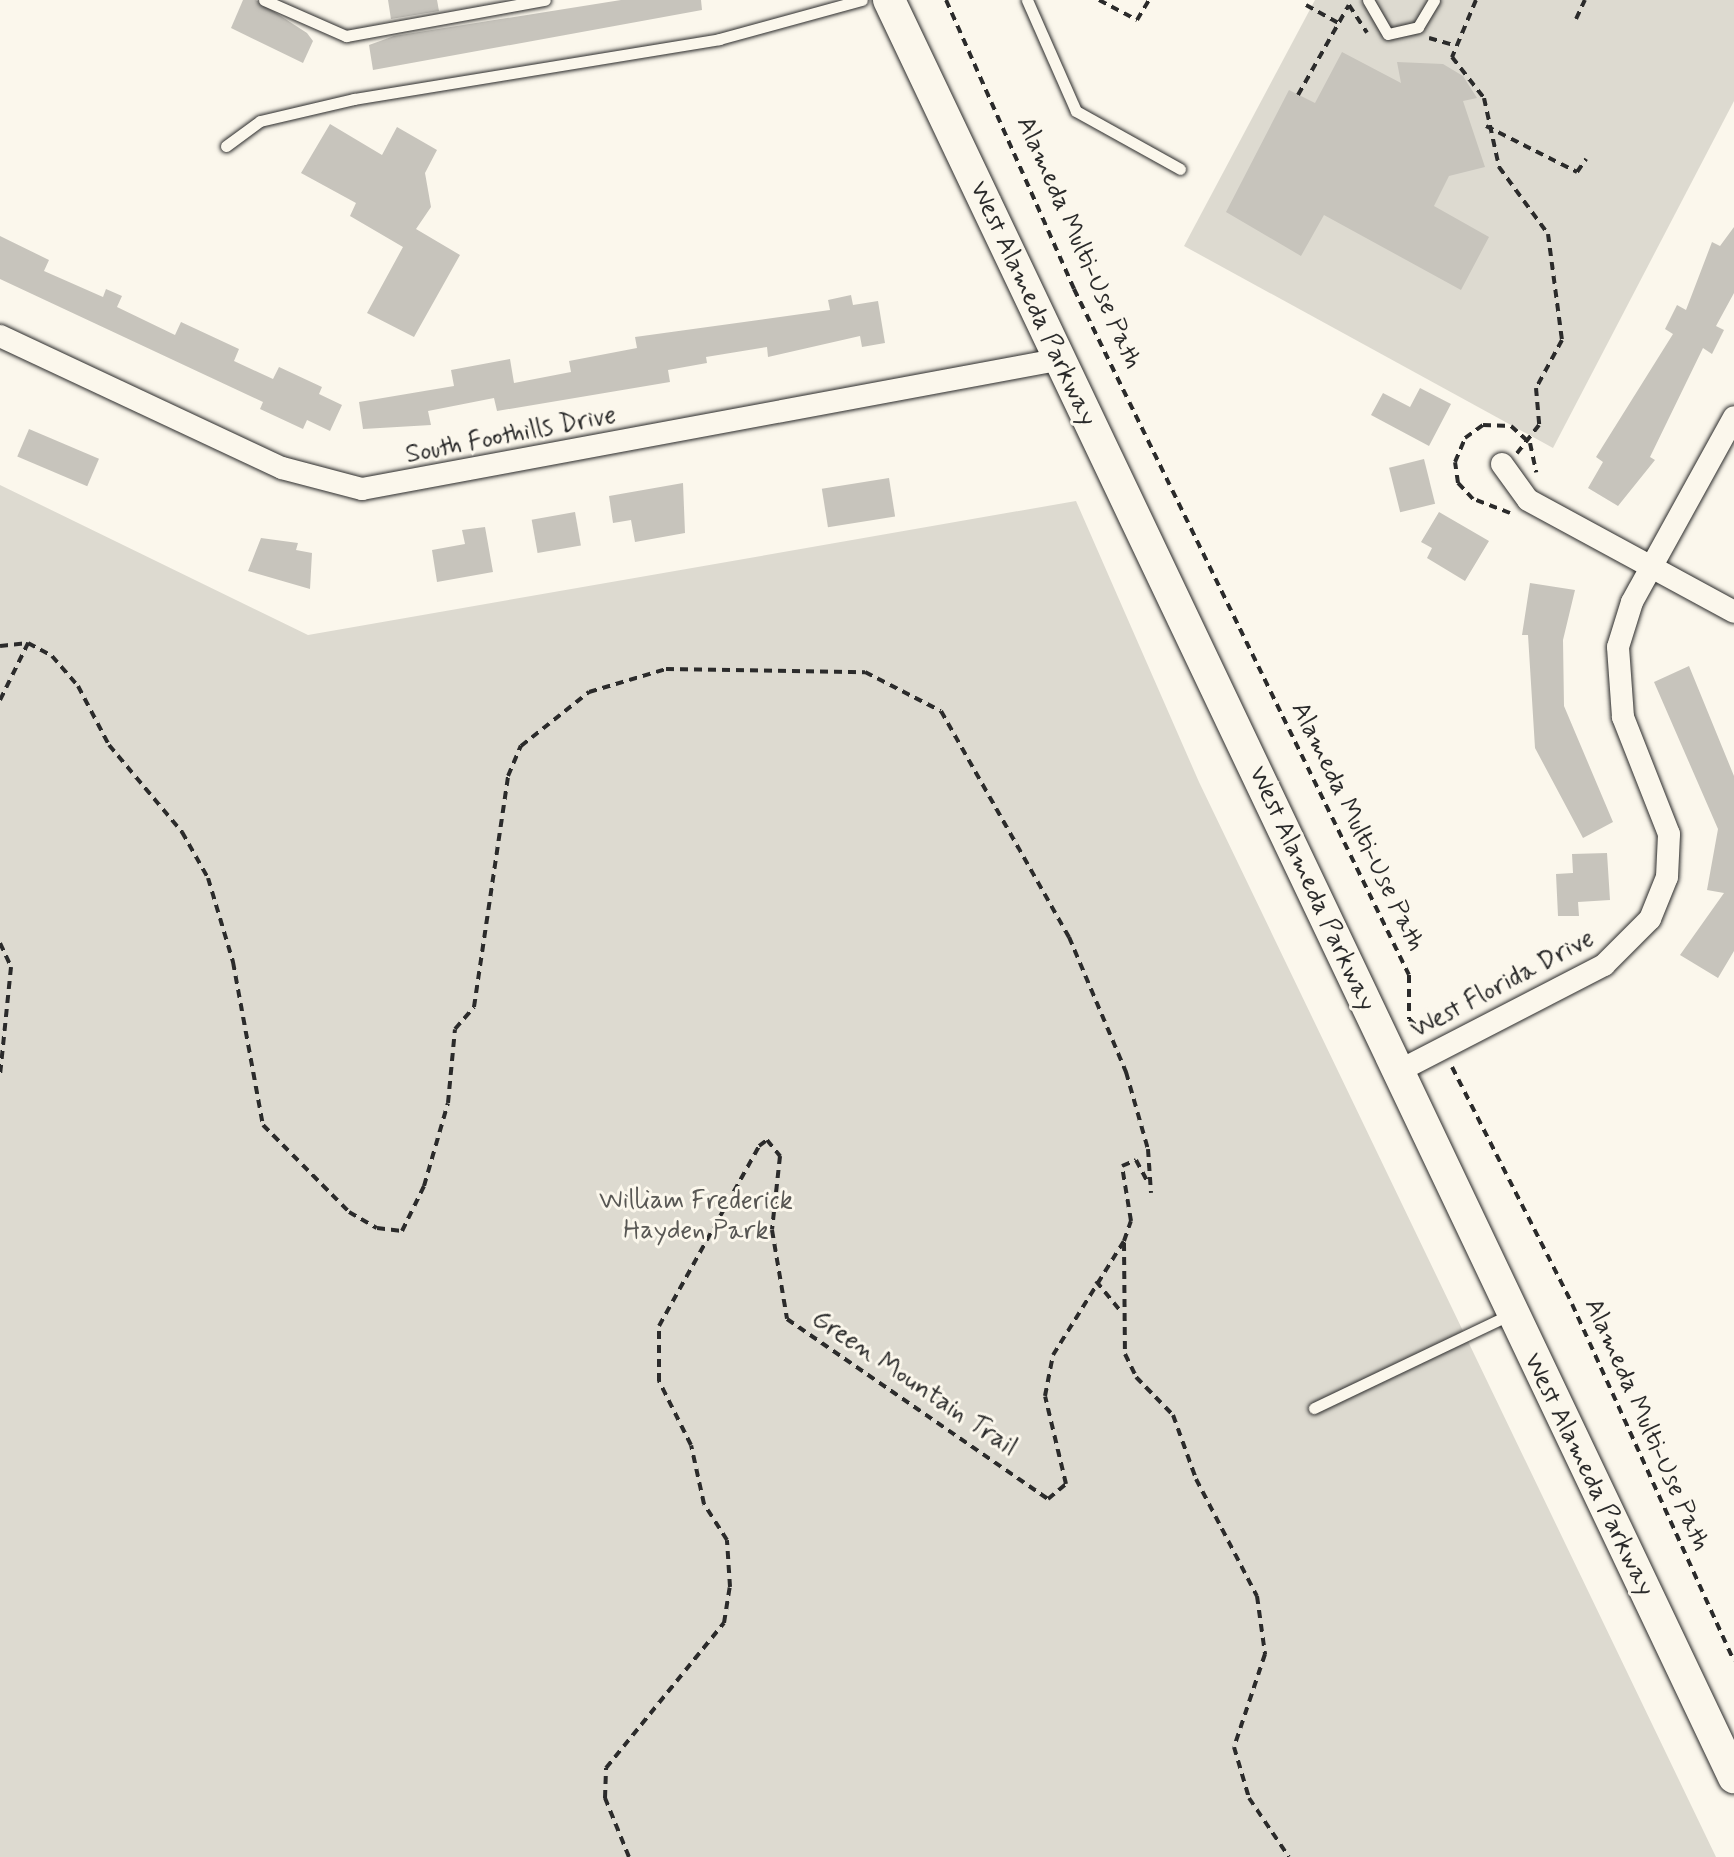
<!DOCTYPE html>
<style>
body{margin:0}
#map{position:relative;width:1734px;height:1857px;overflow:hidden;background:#fbf7ec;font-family:Mynerve,sans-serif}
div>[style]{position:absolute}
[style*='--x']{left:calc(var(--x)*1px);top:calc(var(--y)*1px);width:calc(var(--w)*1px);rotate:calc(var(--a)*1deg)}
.green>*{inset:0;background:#dddad0}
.building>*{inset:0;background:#c7c4bc;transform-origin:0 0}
.path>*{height:4px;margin-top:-2px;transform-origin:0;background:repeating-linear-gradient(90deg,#2b2b2b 0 8px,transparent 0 14px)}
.roads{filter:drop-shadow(0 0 2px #2b2b2b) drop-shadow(0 0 2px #2b2b2b)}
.service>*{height:11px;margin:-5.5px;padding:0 5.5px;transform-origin:5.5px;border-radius:5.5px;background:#fbf7ec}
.minor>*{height:22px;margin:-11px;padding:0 11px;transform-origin:11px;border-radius:11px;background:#fbf7ec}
.secondary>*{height:32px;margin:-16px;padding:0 16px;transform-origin:16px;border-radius:16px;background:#fbf7ec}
span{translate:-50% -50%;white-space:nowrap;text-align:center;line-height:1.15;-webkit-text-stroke:6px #fbf7ec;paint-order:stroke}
.street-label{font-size:26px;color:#2b2b2b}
.park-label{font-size:26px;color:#585754}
</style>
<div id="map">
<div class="green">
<div style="clip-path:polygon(1315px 0,1734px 0,1734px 101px,1553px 448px,1184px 246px)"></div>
<div style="clip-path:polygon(0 485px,308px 635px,1076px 501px,1199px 782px,1716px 1857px,0 1857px)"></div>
</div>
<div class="building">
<div style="clip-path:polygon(243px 0,256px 0,307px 33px,313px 41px,303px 63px,231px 28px)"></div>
<div style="clip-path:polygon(388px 0,437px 0,439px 11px,391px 19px)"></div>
<div style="clip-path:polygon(621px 0,701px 0,702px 10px,373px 70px,369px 45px,394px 36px)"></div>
<div style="clip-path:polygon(1342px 52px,1401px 83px,1397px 62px,1443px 64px,1463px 76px,1477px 98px,1463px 101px,1485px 167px,1449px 176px,1434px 206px,1489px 237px,1461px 290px,1324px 215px,1301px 256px,1226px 212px,1289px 90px,1315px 103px)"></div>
<div style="clip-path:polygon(330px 124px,382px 155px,397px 127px,437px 150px,425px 173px,431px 207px,416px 229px,460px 255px,414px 337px,367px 313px,403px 247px,350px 216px,356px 203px,301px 173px)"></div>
<div style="clip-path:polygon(1734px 227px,1734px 293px,1716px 326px,1724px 330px,1712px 354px,1703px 348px,1650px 457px,1655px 460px,1618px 506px,1588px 488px,1603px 462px,1596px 457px,1673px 334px,1665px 329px,1677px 305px,1686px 310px,1712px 242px,1720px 246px)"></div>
<div style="clip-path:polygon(0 236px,49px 260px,44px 271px,103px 297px,106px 289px,122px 296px,117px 307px,175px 335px,181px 322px,239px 349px,234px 361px,273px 379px,279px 367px,322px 387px,319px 394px,342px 405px,330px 431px,307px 420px,303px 429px,260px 409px,263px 402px,0 279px)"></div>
<div style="clip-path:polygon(851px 295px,853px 305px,878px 301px,885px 343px,862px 347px,860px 336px,768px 357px,767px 347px,706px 357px,707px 363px,668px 370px,670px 382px,497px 411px,494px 398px,428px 411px,431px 425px,363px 429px,359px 402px,454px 386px,451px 370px,510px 359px,514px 383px,571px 372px,569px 361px,637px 348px,635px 337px,830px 310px,828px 300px)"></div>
<div style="clip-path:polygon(1420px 388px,1451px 404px,1429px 446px,1371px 415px,1383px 393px,1410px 407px)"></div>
<div style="left:29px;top:429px;width:76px;height:30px;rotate:23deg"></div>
<div style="left:1424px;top:459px;width:46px;height:36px;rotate:76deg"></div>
<div style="left:889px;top:478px;width:39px;height:68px;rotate:81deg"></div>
<div style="clip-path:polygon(683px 483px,685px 533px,635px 542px,631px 520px,613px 523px,609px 496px)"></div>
<div style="left:575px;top:512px;width:34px;height:44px;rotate:80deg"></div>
<div style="clip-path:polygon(1439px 512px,1489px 541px,1465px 581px,1427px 558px,1432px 548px,1421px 542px)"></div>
<div style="clip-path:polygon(485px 527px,493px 572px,437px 582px,432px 550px,465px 544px,462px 530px)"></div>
<div style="clip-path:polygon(261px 538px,298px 543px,296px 550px,312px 553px,310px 589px,248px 571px)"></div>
<div style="clip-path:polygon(1530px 583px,1575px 590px,1563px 640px,1564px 706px,1613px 822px,1583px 838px,1535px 748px,1528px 635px,1522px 635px)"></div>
<div style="clip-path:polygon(1689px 666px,1734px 776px,1734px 951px,1718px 978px,1680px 955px,1724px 893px,1707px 890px,1718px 829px,1654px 682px)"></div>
<div style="clip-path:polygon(1607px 853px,1610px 900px,1578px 902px,1579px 916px,1558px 916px,1556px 874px,1573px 873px,1572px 854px)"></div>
</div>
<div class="path">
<div style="--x:946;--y:0;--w:316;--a:66.1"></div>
<div style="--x:1074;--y:289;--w:763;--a:63.97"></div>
<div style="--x:1409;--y:975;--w:44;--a:90"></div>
<div style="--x:1409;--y:1019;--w:21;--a:43"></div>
<div style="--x:1099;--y:0;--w:43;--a:27.8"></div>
<div style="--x:1137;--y:20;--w:23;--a:-59"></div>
<div style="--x:1476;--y:0;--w:62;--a:112.8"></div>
<div style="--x:1452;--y:57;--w:52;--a:52"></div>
<div style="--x:1484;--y:98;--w:71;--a:77.7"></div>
<div style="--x:1499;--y:167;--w:83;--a:53.8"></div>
<div style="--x:1548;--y:234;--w:107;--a:82.5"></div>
<div style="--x:1562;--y:340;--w:55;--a:118.4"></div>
<div style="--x:1536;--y:388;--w:37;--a:85"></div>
<div style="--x:1539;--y:425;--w:36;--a:128"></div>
<div style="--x:1306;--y:5;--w:37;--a:29"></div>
<div style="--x:1576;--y:19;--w:21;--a:-65"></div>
<div style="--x:1429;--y:38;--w:25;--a:16"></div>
<div style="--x:1298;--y:95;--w:103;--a:-60.5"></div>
<div style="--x:1349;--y:5;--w:33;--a:57"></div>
<div style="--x:1486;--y:126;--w:102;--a:26.8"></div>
<div style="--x:1577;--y:172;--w:16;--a:-55"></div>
<div style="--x:1510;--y:513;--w:40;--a:-159"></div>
<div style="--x:1473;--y:499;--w:22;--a:-133"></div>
<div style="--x:1458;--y:483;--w:21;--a:-98"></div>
<div style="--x:1455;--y:462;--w:26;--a:-67"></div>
<div style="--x:1465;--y:438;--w:22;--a:-36"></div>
<div style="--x:1483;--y:425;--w:28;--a:2"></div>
<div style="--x:1511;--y:426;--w:25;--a:42"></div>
<div style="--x:1530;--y:443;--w:30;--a:78"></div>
<div style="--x:0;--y:646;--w:28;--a:-6"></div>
<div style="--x:28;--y:643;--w:27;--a:28"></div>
<div style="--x:52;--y:656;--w:40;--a:49"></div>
<div style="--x:78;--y:686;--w:67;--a:62.3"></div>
<div style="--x:109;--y:745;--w:114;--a:50"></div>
<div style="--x:182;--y:832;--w:53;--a:60.5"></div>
<div style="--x:208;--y:878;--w:88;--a:73.4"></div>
<div style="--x:233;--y:962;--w:166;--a:79.6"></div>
<div style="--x:263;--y:1125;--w:122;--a:45.3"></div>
<div style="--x:349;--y:1212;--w:32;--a:30"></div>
<div style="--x:377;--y:1228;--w:25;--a:7"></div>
<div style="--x:402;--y:1231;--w:50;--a:-63.9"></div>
<div style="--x:424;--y:1186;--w:86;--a:-73.9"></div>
<div style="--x:448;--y:1103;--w:74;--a:-84.6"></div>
<div style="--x:455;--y:1029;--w:29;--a:-49"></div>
<div style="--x:474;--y:1007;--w:233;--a:-81.6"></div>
<div style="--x:508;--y:776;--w:33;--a:-67"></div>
<div style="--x:521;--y:746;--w:87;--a:-38.5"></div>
<div style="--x:589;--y:692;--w:80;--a:-16.6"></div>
<div style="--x:666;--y:669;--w:199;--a:0.9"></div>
<div style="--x:865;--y:672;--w:85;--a:27.2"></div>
<div style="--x:941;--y:711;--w:260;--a:60.5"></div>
<div style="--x:1069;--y:937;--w:147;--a:67.1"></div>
<div style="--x:1126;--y:1072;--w:80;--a:74.1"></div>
<div style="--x:1148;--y:1149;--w:44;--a:86.1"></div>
<div style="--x:0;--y:700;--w:64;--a:-63.8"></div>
<div style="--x:0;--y:943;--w:26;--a:65"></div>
<div style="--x:11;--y:967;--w:110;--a:95.8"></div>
<div style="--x:1452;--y:1067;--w:266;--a:63.1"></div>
<div style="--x:1572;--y:1304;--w:392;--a:65.6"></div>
<div style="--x:1124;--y:1243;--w:111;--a:89.5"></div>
<div style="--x:1125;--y:1354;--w:25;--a:64"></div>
<div style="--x:1136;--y:1377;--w:53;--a:45.8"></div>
<div style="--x:1173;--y:1415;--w:68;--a:70.2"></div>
<div style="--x:1196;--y:1479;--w:132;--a:62.5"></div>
<div style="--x:1257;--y:1596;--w:59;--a:82.1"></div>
<div style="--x:1265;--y:1654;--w:98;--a:108.4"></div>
<div style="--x:1234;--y:1747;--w:53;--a:73.6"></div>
<div style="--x:1249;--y:1798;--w:71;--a:55.9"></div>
<div style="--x:1096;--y:1281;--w:41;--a:50.9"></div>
<div style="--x:629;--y:1857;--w:64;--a:-112.1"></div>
<div style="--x:605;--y:1798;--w:30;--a:-88"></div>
<div style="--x:606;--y:1768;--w:187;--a:-50.9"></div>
<div style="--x:724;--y:1623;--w:36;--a:-81"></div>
<div style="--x:730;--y:1587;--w:47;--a:-93.7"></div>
<div style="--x:727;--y:1540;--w:43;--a:-122.6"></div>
<div style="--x:704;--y:1504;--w:60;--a:-102.4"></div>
<div style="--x:691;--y:1445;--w:72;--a:-116.6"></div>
<div style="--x:659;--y:1381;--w:55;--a:-90"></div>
<div style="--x:659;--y:1326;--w:206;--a:-60.9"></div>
<div style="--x:759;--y:1146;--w:10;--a:-37"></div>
<div style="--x:767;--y:1140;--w:21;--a:51"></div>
<div style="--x:780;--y:1156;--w:74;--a:96.2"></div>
<div style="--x:772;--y:1230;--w:90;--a:80.4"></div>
<div style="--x:787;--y:1319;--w:317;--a:34.6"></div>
<div style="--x:1048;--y:1499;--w:23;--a:-40"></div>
<div style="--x:1066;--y:1484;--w:90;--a:-103.4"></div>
<div style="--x:1045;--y:1396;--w:42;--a:-79"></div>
<div style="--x:1053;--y:1355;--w:134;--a:-58.1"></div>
<div style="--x:1124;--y:1241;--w:21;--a:-71"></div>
<div style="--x:1131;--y:1221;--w:56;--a:-99.3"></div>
<div style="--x:1122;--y:1166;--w:15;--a:-23"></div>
<div style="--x:1136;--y:1160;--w:26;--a:62"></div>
</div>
<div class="roads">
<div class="service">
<div style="--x:264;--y:0;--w:90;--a:23.7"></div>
<div style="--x:346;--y:36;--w:202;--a:-10.3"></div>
<div style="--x:1027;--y:0;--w:121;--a:66.2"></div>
<div style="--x:1076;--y:111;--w:119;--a:29.1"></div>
<div style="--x:1368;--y:0;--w:39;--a:60"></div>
<div style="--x:1388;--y:34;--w:31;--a:-13"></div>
<div style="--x:1418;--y:27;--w:31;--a:-59"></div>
<div style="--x:226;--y:146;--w:42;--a:-36.3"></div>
<div style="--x:260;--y:121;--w:97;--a:-13.2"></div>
<div style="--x:354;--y:99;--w:370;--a:-9.3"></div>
<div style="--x:719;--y:39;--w:148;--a:-15.3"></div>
<div style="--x:1314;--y:1408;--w:216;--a:-25.5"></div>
</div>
<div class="minor">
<div style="--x:0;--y:336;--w:311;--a:25.1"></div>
<div style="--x:282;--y:468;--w:83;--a:14.7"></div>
<div style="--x:362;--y:489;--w:707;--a:-10.52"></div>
<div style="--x:1502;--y:464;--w:44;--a:54.2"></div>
<div style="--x:1528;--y:500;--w:234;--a:28.5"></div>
<div style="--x:1397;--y:1072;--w:233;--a:-27.3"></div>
<div style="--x:1604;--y:965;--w:65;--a:-45"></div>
<div style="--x:1650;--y:919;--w:45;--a:-68"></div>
<div style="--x:1667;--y:877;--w:43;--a:-87.3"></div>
<div style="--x:1669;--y:834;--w:126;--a:-111.5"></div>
<div style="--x:1623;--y:717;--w:70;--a:-94.1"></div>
<div style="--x:1618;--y:647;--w:47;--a:-72.7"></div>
<div style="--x:1632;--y:602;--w:211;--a:-61.1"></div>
</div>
<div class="secondary">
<div style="--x:889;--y:0;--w:1968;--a:64.57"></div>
</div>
</div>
<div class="street-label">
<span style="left:1078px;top:243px;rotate:66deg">Alameda Multi-Use Path</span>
<span style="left:1032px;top:304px;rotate:65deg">West Alameda Parkway</span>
<span style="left:511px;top:436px;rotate:-11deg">South Foothills Drive</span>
<span style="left:1357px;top:827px;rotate:64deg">Alameda Multi-Use Path</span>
<span style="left:1311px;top:889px;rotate:65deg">West Alameda Parkway</span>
<span style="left:1503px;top:985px;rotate:-28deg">West Florida Drive</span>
<span style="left:914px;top:1384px;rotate:34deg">Green Mountain Trail</span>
<span style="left:1646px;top:1425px;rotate:66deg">Alameda Multi-Use Path</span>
<span style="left:1588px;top:1475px;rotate:64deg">West Alameda Parkway</span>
</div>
<div class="park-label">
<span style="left:696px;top:1217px">William Frederick<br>Hayden Park</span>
</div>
</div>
